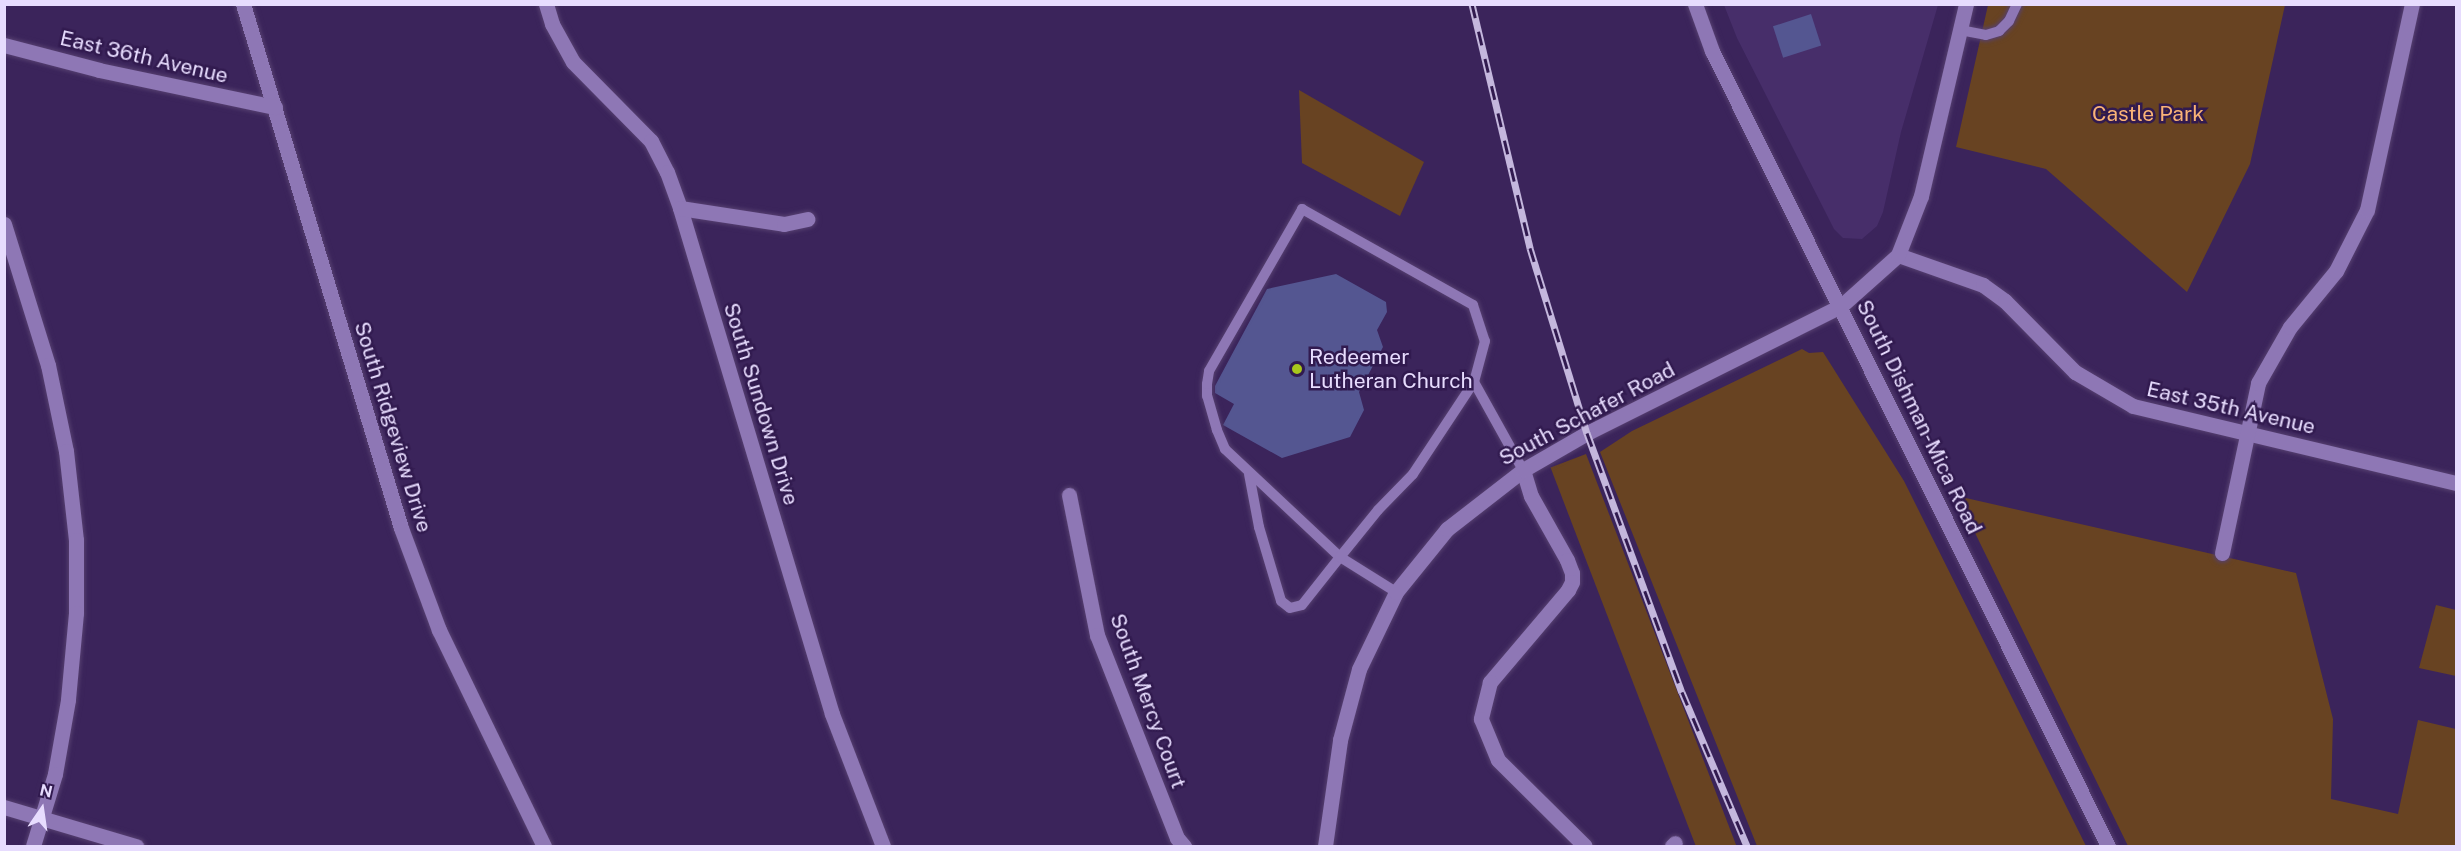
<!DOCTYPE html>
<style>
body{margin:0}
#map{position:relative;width:2461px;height:851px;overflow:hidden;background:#3b245b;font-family:"Public Sans",sans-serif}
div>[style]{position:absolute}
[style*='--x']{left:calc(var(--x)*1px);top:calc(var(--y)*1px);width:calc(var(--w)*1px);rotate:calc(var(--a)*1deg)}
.built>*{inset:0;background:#472e6a}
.green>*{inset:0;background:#684322;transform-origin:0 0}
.building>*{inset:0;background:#545691;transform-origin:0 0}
.roads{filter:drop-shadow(0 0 2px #564070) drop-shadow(0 0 2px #564070)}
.service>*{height:10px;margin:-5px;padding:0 5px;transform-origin:5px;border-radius:5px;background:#8e77b5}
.minor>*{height:15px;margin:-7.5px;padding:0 7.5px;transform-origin:7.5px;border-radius:7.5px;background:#8e77b5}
.tertiary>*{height:15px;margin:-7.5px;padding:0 7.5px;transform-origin:7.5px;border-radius:7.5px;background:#8e77b5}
.secondary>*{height:15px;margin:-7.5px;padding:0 7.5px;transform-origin:7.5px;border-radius:7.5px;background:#8e77b5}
.rail>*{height:7px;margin-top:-3.5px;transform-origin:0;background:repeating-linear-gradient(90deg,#311a4f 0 14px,#c4b7dd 0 28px);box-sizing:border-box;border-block:2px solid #c4b7dd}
.dots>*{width:16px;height:16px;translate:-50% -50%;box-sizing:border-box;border:3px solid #311a4f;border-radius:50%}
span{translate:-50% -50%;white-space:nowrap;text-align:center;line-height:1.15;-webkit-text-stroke:5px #311a4f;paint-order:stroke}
.street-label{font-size:21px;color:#e7dcfe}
.park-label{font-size:21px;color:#fab377}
.poi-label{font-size:21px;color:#e7dcfe}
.left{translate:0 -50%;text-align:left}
.frame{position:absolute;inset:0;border:6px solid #e7dcfe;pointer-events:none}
.north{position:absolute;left:12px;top:779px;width:60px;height:60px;-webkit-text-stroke:4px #311a4f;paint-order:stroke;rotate:13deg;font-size:16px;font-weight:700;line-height:24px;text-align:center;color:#e7dcfe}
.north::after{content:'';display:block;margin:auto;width:21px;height:27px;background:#e7dcfe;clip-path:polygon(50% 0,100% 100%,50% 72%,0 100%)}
</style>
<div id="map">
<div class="built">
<div style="clip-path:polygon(1724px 5px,1938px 5px,1901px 132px,1883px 212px,1877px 226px,1862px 239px,1843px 238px,1834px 229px,1737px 38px)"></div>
</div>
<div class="green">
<div style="clip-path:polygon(1988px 5px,2285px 5px,2250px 164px,2187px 292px,2046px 169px,1956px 147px)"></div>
<div style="clip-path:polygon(1299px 90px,1424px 162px,1400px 216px,1302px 163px)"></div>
<div style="clip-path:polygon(1802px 349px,1809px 353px,1823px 352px,1904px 481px,2086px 846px,1757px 846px,1600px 452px,1632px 431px)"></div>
<div style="left:1586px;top:454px;width:421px;height:38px;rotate:69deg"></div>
<div style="clip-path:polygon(1957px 496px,2296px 573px,2333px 719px,2331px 799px,2398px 814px,2418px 720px,2456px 729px,2456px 846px,2128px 846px)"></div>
<div style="clip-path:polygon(2436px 605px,2456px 610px,2456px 676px,2419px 668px)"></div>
</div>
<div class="building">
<div style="left:1811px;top:14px;width:33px;height:40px;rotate:72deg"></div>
<div style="clip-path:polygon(1336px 274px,1386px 302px,1387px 312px,1377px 330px,1383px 347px,1359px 392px,1364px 410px,1350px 437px,1282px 458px,1223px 425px,1234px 404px,1215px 393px,1215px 386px,1267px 289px)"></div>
</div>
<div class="roads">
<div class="service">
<div style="--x:1960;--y:30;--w:26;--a:11"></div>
<div style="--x:1986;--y:35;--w:14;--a:-17"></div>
<div style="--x:1999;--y:31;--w:14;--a:-45"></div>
<div style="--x:2009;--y:21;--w:19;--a:-65"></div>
<div style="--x:1249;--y:474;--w:54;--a:79.3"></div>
<div style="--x:1259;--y:527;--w:77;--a:73.4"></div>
<div style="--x:1281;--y:601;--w:11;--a:38"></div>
<div style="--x:1290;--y:608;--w:12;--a:-14"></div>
<div style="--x:1302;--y:605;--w:61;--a:-51.6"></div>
<div style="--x:1340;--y:557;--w:158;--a:-136.8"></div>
<div style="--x:1225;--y:449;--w:21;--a:-113"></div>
<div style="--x:1217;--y:430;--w:35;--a:-106"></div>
<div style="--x:1207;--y:396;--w:12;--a:-90"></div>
<div style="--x:1207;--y:384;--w:13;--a:-81"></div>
<div style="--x:1209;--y:371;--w:187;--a:-60.1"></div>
<div style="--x:1302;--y:209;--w:196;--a:29.3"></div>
<div style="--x:1473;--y:305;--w:38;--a:72"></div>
<div style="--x:1485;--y:341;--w:42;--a:105"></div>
<div style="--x:1396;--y:592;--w:66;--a:-148"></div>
<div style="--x:1340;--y:557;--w:60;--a:-51"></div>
<div style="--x:1378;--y:510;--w:50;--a:-45.8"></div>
<div style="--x:1413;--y:474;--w:110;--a:-56.5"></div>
<div style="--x:1474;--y:382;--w:101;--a:60.9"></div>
</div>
<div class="minor">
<div style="--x:243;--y:4;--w:547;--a:73.22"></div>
<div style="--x:401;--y:528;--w:109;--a:69.6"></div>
<div style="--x:439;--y:630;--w:240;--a:64.1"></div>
<div style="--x:546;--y:4;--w:21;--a:73"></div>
<div style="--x:552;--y:24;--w:43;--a:61.1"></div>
<div style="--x:573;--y:62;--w:111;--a:45.4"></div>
<div style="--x:651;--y:141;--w:35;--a:63"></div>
<div style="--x:667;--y:172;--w:38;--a:70"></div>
<div style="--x:680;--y:208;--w:528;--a:73.28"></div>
<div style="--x:832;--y:714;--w:142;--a:68.9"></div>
<div style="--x:4;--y:45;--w:98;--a:14.7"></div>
<div style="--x:99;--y:70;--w:180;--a:11.9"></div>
<div style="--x:680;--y:208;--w:105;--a:8.7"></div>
<div style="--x:784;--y:224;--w:24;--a:-12"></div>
<div style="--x:4;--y:224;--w:148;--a:72.7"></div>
<div style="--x:48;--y:365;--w:88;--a:78.2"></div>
<div style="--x:66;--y:451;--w:90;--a:83.6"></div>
<div style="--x:76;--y:540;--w:73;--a:90"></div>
<div style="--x:76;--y:613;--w:87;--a:95.3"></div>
<div style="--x:68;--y:700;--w:75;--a:100"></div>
<div style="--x:55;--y:774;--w:75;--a:107"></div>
<div style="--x:1898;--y:255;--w:90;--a:19.4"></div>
<div style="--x:1983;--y:285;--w:27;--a:36"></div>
<div style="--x:2005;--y:301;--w:100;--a:45.4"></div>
<div style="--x:2075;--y:372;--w:67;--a:30.4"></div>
<div style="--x:2133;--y:406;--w:332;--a:13.4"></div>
<div style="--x:1523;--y:470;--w:27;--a:73"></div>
<div style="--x:1531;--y:496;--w:73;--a:60.6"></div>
<div style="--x:1567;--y:560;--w:14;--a:69"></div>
<div style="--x:1572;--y:573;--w:9;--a:90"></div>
<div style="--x:1572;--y:582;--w:9;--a:117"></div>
<div style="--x:1568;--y:590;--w:121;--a:130.3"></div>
<div style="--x:1490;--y:682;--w:38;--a:104"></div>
<div style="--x:1481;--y:719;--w:44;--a:67.5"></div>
<div style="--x:1498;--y:760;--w:122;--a:44.7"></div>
<div style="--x:1069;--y:495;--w:143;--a:78.7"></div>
<div style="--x:1097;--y:635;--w:218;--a:68.5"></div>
<div style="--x:1177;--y:838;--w:11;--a:49"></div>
<div style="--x:2222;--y:553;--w:174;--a:-78"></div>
<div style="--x:2258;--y:383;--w:64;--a:-60.3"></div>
<div style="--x:2290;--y:327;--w:72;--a:-50.6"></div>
<div style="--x:2336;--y:271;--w:68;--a:-63.1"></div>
<div style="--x:2367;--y:210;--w:211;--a:-77.7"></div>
<div style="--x:4;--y:807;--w:138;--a:16.5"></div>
<div style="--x:1672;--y:846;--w:4;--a:-45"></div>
</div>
<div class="tertiary">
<div style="--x:1325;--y:846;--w:107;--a:-81.9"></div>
<div style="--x:1340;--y:740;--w:73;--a:-75"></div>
<div style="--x:1359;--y:669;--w:85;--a:-64.3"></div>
<div style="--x:1396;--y:592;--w:81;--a:-51"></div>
<div style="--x:1447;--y:529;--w:96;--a:-37.8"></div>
<div style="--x:1523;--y:470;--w:74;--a:-30"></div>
<div style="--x:1587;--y:433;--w:284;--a:-26.6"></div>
<div style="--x:1841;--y:306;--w:76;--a:-41.8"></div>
<div style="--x:1898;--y:255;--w:63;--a:-68.7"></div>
<div style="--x:1921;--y:196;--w:197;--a:-76.8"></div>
</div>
<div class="secondary">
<div style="--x:1695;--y:4;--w:50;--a:70.1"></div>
<div style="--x:1712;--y:51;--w:888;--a:63.52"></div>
</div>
</div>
<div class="rail">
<div style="--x:1472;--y:4;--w:251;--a:76.6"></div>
<div style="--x:1530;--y:248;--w:194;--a:72.9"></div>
<div style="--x:1587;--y:433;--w:276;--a:69.9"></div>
<div style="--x:1682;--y:692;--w:167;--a:67.1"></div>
</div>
<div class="dots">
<div style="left:1297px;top:369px;background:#a8c71c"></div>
</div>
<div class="street-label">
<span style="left:144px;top:57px;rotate:13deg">East 36th Avenue</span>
<span style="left:761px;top:404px;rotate:73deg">South Sundown Drive</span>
<span style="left:2231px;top:408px;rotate:13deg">East 35th Avenue</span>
<span style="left:1587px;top:414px;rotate:-28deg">South Schafer Road</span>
<span style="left:1919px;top:417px;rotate:64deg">South Dishman-Mica Road</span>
<span style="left:393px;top:427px;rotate:73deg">South Ridgeview Drive</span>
<span style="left:1148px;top:701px;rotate:70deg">South Mercy Court</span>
</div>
<div class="park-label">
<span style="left:2148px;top:114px">Castle Park</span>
</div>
<div class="poi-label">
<span class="left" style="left:1309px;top:369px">Redeemer<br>Lutheran Church</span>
</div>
<div class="frame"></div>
<div class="north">N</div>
</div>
